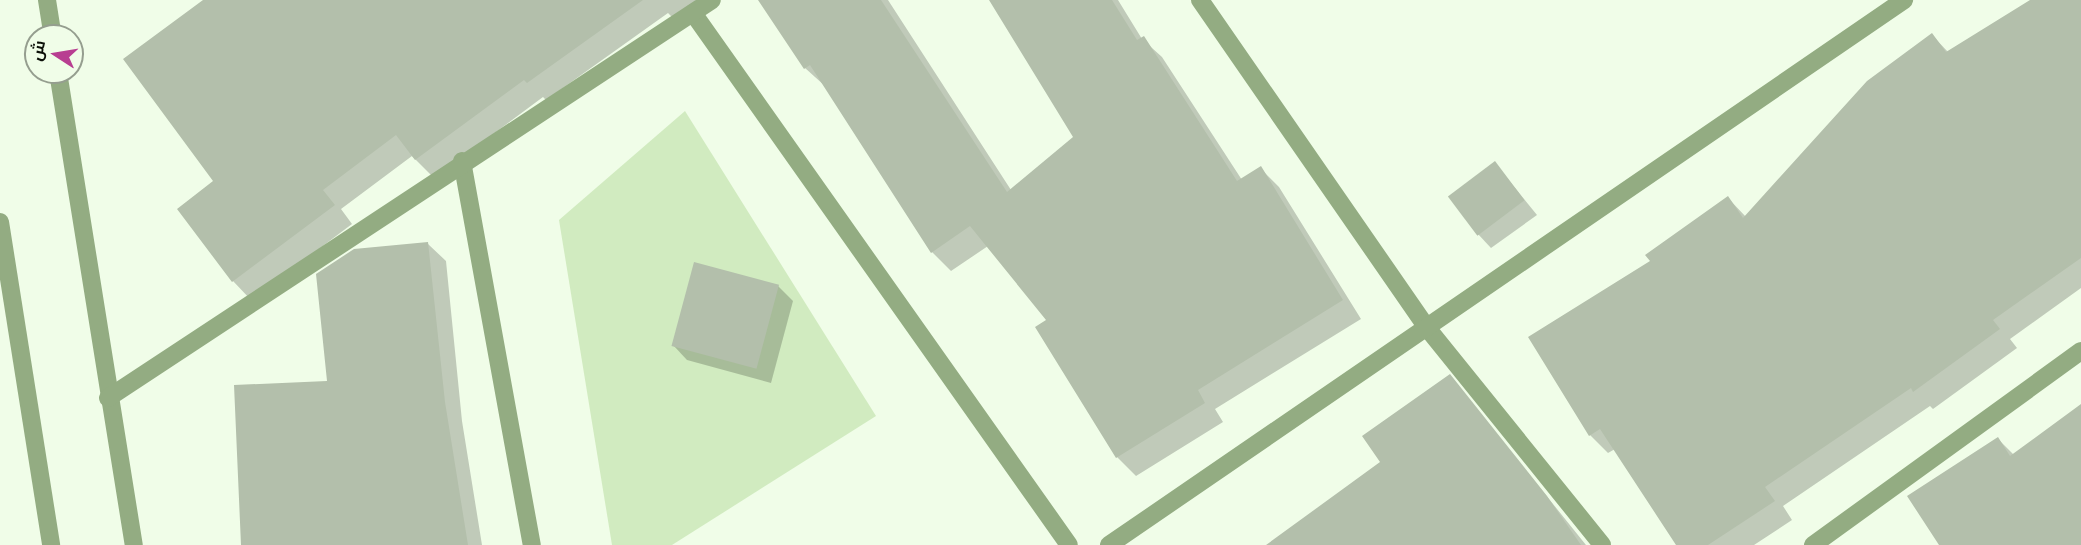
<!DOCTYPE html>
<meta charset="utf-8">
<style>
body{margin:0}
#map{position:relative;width:2081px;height:545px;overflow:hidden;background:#f0fde8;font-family:"Fira Sans",Cairo,sans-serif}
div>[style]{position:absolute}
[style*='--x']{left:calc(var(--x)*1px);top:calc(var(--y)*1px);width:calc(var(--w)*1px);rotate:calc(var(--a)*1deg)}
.green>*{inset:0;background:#d1ebc0}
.shadow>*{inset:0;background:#0003}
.building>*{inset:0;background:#b3bfab;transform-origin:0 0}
.minor>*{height:18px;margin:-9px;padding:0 9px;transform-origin:9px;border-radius:9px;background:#93ac82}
span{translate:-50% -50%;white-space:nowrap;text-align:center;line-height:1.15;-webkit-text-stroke:6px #f0fde8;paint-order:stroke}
.north{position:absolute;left:24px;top:24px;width:60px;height:60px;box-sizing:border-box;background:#f0fde8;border:2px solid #959e8f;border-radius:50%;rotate:282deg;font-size:16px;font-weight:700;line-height:24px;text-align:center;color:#0c1009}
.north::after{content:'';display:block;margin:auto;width:21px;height:27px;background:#b83e91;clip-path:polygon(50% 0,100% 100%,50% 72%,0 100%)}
</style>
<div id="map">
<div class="green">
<div style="clip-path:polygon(685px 111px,876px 416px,672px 545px,612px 545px,559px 220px)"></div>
</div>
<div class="shadow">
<div style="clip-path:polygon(206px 0,696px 0,674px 19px,668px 13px,546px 100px,543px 97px,434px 178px,412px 156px,341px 209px,352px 224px,251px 300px,233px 281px,215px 181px)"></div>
<div style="clip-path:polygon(782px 0,888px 0,1011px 190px,1075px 138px,1003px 0,1118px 0,1142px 39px,1162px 57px,1242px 180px,1260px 168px,1279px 187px,1361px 319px,1215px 409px,1223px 422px,1136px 476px,1117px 457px,1048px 320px,988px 246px,951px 271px,932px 252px,825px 86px,805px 68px)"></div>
<div style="clip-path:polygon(2033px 0,2081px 0,2081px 288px,2010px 339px,2017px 348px,1933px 409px,1930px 406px,1783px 506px,1792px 520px,1754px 545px,1677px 545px,1615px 449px,1608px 453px,1590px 435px,1652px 261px,1728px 198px,1746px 217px,1932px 35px,1948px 52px)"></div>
<div style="clip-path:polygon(1495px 163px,1537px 215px,1491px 248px,1477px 233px)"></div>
<div style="clip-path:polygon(428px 244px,446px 261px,462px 421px,482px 545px,245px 545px,328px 383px)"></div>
<div style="clip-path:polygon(778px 286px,793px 301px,771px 383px,687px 360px,673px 345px)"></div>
<div style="clip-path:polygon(1450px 376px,1586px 545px,1269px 545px,1382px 462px)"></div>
<div style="clip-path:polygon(2081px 422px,2081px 545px,1940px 545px,1998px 439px,2014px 455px)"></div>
</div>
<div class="building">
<div style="clip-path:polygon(203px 0,643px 0,527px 83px,524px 80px,415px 160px,396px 135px,323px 190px,335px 205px,232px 282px,177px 209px,213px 181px,123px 59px)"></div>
<div style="clip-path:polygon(758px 0,881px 0,1007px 192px,1073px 137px,989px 0,1112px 0,1137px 40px,1144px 36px,1237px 181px,1261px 166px,1343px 300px,1198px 390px,1205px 403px,1116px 458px,1035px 327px,1046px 320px,970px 226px,931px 253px,810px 65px,804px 69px)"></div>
<div style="clip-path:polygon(2030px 0,2081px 0,2081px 258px,1993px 320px,2000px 329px,1913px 392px,1911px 388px,1765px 487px,1775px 501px,1708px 545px,1676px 545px,1600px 429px,1589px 436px,1528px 337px,1650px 261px,1645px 255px,1728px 196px,1743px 218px,1867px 81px,1932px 33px,1946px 52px)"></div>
<div style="left:1495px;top:161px;width:49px;height:59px;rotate:53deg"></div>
<div style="clip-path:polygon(428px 242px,445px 402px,468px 545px,241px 545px,234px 385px,327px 381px,316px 274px,354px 249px)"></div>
<div style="left:694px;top:262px;width:88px;height:87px;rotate:15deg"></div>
<div style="clip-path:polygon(1450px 374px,1547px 496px,1581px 545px,1266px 545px,1380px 462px,1362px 436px)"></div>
<div style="clip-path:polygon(2081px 404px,2081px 545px,1939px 545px,1907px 496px,1998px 437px,2010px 456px)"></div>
</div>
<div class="minor">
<div style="--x:47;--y:0;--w:36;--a:81"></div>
<div style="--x:1200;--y:0;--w:400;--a:55.3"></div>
<div style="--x:1428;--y:329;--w:277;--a:51.1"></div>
<div style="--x:693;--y:13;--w:651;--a:54.75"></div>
<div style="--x:58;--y:72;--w:479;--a:80.9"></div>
<div style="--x:462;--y:161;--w:390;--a:79.7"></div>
<div style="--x:0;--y:222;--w:327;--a:81"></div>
<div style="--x:108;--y:398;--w:723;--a:-33.38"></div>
<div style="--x:1109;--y:545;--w:964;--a:-34.43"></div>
<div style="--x:1813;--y:545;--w:331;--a:-35.9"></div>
</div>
<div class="north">ش</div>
</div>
